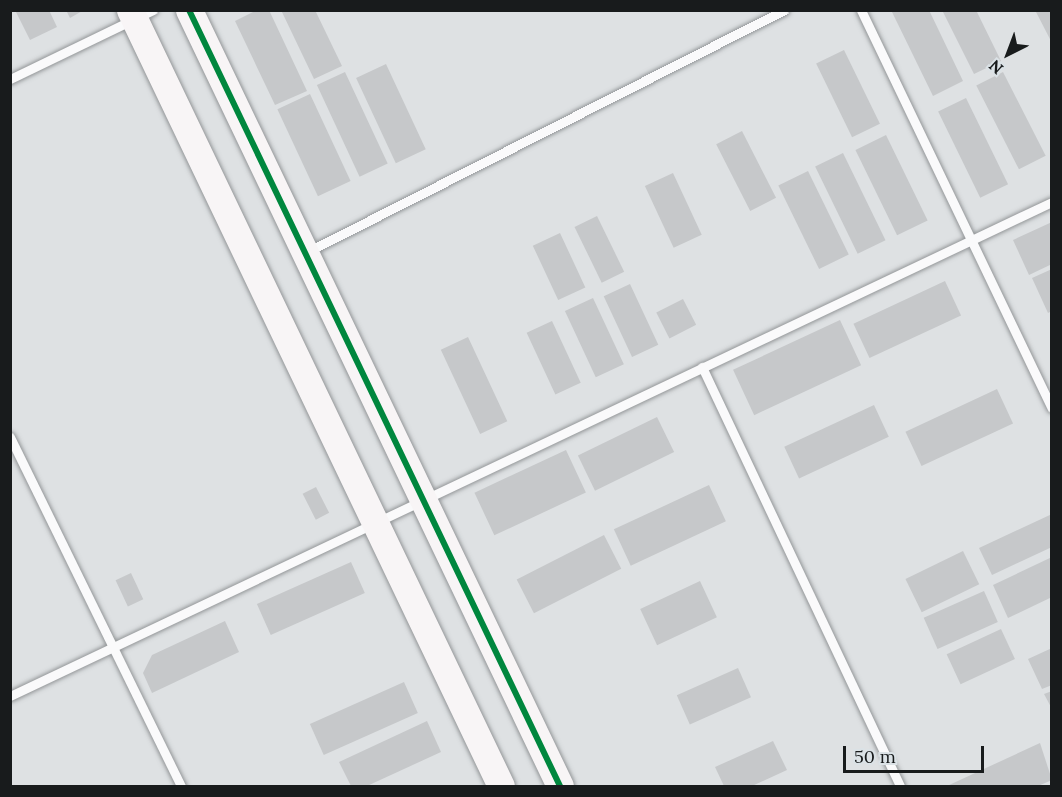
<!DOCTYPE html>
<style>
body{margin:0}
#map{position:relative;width:1062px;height:797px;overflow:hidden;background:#dee1e3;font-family:Lora,serif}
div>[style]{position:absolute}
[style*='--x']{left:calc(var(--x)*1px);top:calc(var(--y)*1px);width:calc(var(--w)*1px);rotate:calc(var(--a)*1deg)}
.building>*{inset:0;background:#c6c8ca;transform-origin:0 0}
.roads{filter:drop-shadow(0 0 2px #939698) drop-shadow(0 0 2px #939698)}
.lane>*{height:9px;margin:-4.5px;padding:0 4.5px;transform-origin:4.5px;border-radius:4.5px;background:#fafafb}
.secondary>*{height:27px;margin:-13.5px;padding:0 13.5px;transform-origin:13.5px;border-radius:13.5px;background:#f8f5f6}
.cycleway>*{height:6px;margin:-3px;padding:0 3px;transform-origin:3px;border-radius:3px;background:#00873e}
span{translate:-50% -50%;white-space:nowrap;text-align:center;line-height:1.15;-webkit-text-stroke:6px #dbe2e6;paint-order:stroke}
.frame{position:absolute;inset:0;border:12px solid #181b1c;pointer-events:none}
.north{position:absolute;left:978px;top:24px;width:60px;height:60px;-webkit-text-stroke:4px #dbe2e6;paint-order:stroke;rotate:222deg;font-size:16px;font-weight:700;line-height:24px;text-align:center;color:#181b1c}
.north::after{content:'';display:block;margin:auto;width:21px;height:27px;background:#181b1c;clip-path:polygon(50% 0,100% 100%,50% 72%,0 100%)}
.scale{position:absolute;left:843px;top:746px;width:141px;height:27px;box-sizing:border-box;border:3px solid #181b1c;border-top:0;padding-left:8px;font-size:18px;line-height:21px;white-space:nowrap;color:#181b1c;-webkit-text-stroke:4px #dbe2e6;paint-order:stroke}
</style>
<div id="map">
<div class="building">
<div style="clip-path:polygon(15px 10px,49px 10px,57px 27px,30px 40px)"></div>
<div style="clip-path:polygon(66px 10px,84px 10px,70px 18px)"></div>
<div style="clip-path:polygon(257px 10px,269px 10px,307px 91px,275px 105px,235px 21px)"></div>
<div style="clip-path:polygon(281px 10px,315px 10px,342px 66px,314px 79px)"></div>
<div style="clip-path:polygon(929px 10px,963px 81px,933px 96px,892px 12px)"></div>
<div style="clip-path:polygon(942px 10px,976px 10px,1001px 61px,974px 74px)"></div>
<div style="clip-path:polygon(1035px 10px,1052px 10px,1052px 43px)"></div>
<div style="left:844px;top:50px;width:82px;height:31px;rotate:64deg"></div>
<div style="left:386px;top:64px;width:94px;height:33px;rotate:65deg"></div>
<div style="left:345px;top:72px;width:101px;height:31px;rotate:65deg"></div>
<div style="left:1003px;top:72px;width:94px;height:30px;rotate:63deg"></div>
<div style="left:310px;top:94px;width:96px;height:36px;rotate:65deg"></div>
<div style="left:966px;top:98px;width:96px;height:31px;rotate:64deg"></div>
<div style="left:742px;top:131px;width:75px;height:29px;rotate:63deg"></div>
<div style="left:886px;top:135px;width:95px;height:34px;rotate:64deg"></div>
<div style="left:843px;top:153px;width:97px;height:31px;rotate:64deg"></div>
<div style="left:808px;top:171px;width:93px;height:33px;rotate:64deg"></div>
<div style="left:673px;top:173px;width:68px;height:31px;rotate:65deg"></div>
<div style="left:597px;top:216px;width:62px;height:25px;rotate:64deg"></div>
<div style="clip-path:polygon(1052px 222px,1052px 264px,1029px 275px,1013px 240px)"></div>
<div style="left:560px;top:233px;width:60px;height:30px;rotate:65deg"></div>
<div style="clip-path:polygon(1052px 269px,1052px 311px,1048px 313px,1032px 278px)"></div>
<div style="left:945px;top:281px;width:38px;height:101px;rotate:65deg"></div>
<div style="left:630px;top:284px;width:67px;height:29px;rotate:65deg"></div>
<div style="left:593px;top:298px;width:73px;height:31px;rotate:65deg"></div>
<div style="left:683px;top:299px;width:29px;height:30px;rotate:63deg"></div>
<div style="left:840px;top:320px;width:50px;height:118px;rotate:65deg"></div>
<div style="left:552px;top:321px;width:68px;height:28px;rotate:65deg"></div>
<div style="left:468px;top:337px;width:93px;height:30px;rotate:65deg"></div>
<div style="left:997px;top:389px;width:38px;height:101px;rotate:65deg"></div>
<div style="left:874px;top:405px;width:35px;height:99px;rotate:65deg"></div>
<div style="left:657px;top:417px;width:39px;height:88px;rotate:64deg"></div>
<div style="left:566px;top:450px;width:47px;height:101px;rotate:65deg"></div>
<div style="left:709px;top:485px;width:40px;height:105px;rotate:65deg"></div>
<div style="left:316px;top:487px;width:29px;height:15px;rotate:63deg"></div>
<div style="clip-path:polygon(1052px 514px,1052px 547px,992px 575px,979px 548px)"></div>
<div style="left:604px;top:535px;width:38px;height:98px;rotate:63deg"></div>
<div style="left:963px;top:551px;width:37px;height:64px;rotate:64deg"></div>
<div style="clip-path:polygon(1052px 557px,1052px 597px,1008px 618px,993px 585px)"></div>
<div style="left:351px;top:562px;width:34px;height:103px;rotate:66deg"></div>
<div style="left:131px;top:573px;width:29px;height:17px;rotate:65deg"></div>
<div style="left:700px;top:581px;width:40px;height:66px;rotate:65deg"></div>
<div style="left:984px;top:591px;width:34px;height:66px;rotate:66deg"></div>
<div style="clip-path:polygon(225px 621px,239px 652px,152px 693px,143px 673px,152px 655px)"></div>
<div style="left:1001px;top:629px;width:33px;height:60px;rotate:65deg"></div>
<div style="clip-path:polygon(1052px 648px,1052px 685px,1042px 689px,1028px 659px)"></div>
<div style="left:738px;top:668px;width:32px;height:67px;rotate:66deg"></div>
<div style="left:404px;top:682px;width:34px;height:103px;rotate:66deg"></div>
<div style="clip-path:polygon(1052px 691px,1052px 709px,1044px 694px)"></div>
<div style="clip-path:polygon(427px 721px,441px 752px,367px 786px,351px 786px,339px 762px)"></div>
<div style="clip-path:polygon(773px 741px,787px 770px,752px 786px,724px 786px,715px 767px)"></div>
<div style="clip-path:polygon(1040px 743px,1052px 780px,1038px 786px,947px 786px)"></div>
</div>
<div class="roads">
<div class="lane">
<div style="--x:861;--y:10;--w:441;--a:64.4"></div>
<div style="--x:10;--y:79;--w:159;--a:-25.8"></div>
<div style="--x:307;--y:252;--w:535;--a:-26.9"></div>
<div style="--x:702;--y:367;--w:463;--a:64.7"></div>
<div style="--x:10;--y:437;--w:389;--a:63.9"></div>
<div style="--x:10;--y:696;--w:1153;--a:-25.37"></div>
</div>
<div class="secondary">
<div style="--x:130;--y:10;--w:860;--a:64.45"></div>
<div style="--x:189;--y:10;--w:860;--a:64.45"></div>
</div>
</div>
<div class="cycleway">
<div style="--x:189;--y:10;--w:860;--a:64.45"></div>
</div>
<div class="frame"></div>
<div class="north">N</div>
<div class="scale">50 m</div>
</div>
